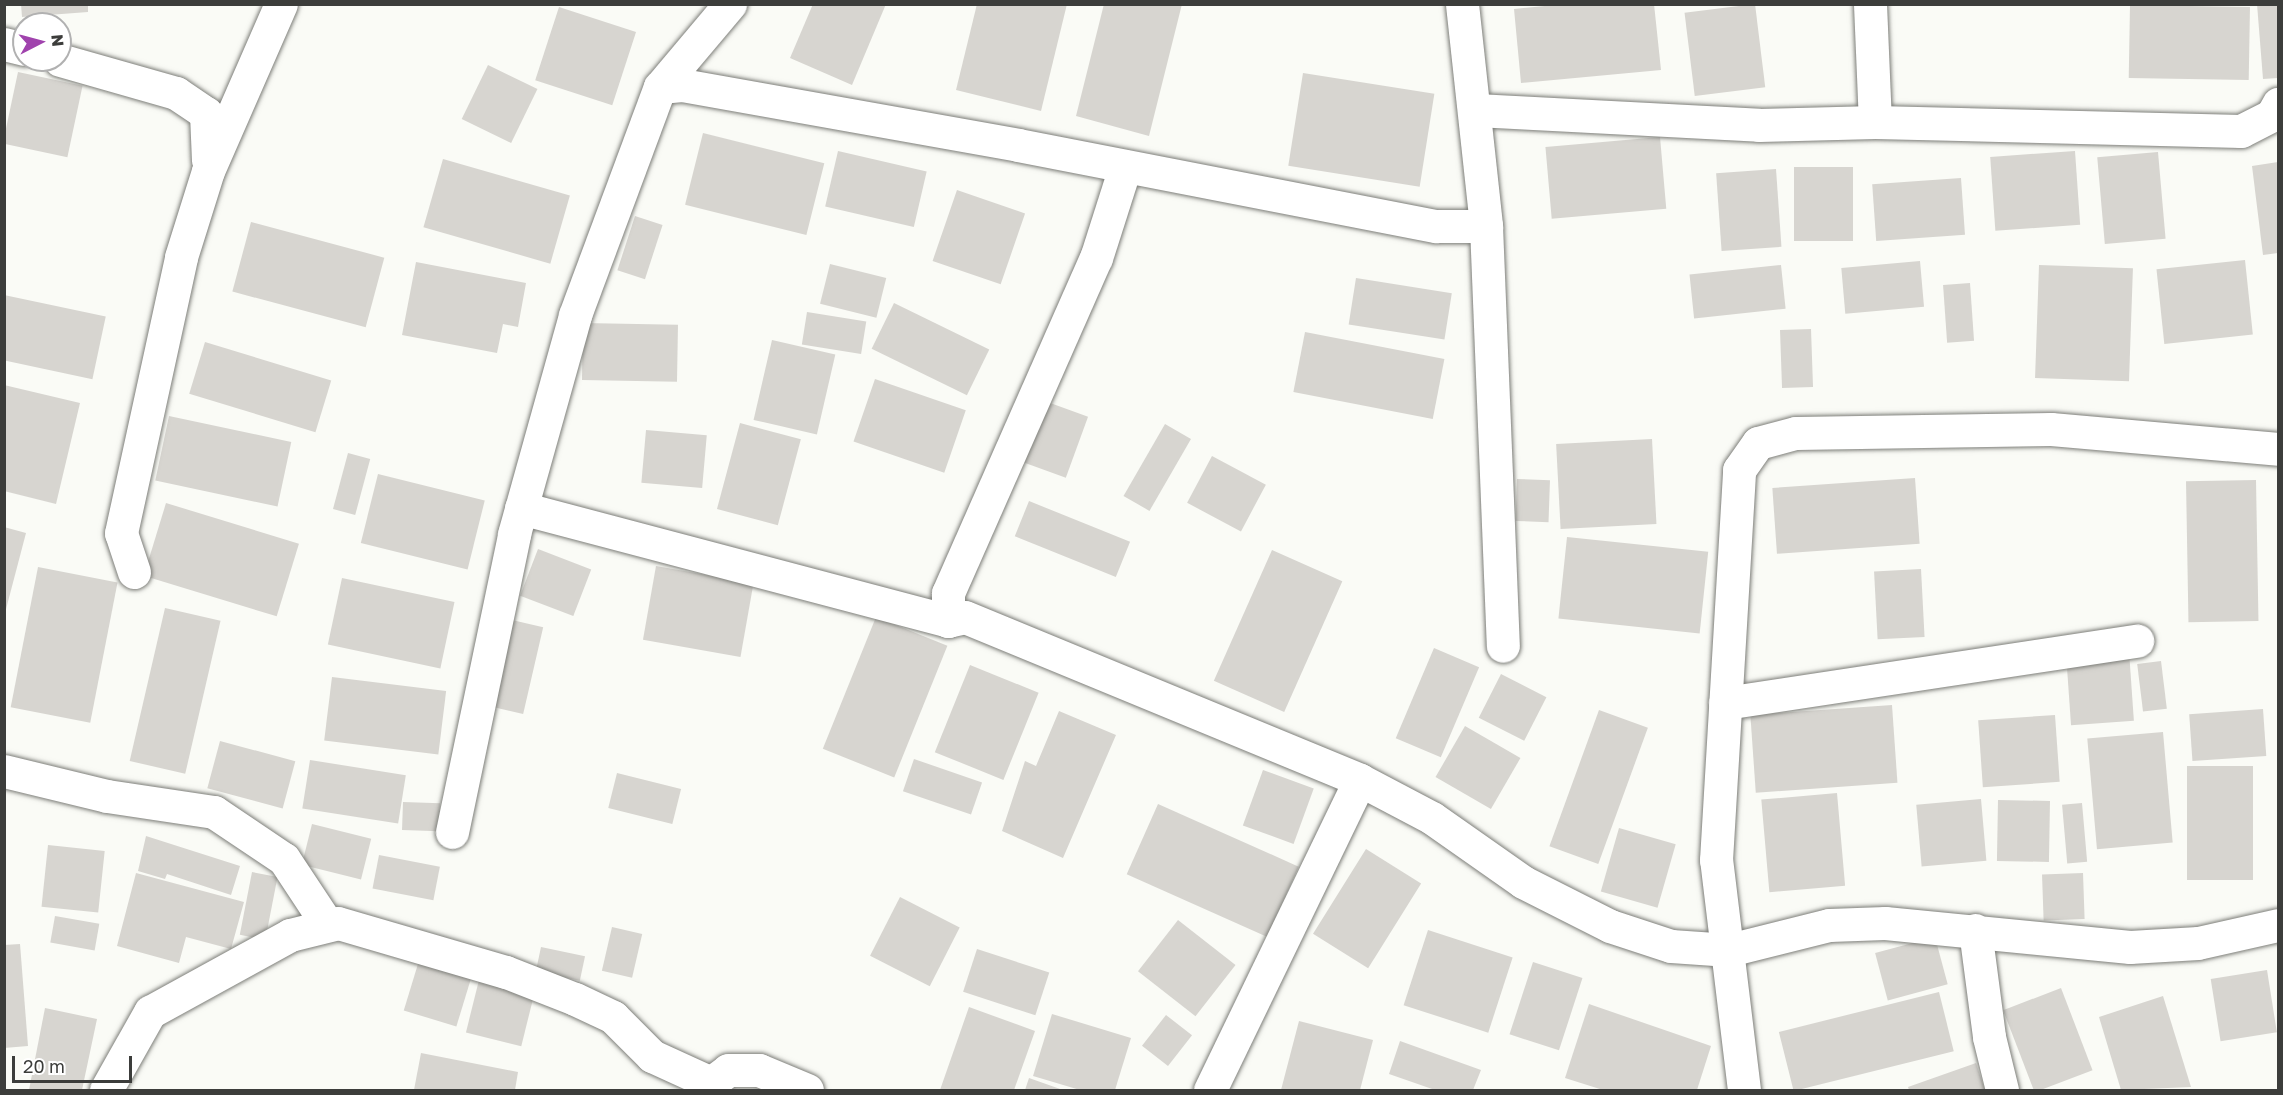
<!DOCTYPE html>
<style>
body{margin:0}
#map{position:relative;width:2283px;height:1095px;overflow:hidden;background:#fafbf6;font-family:"Golos Text",sans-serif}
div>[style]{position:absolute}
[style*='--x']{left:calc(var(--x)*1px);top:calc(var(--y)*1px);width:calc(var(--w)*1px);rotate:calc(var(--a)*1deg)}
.building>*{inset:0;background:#d7d5d0;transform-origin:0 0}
.roads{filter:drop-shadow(0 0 2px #7d7e79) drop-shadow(0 0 2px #7d7e79)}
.minor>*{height:33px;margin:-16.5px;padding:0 16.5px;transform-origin:16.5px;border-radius:16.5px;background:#fff}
span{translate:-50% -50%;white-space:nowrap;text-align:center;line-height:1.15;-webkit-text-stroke:4.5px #fff;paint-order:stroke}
.frame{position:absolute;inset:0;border:6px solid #3c3d3b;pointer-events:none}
.north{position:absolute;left:12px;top:12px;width:60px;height:60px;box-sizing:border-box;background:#fff;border:2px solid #b1b1b1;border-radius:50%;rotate:84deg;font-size:16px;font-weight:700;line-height:24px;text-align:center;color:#3c3d3b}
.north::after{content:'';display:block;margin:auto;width:21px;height:27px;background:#a043ad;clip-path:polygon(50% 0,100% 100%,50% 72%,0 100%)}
.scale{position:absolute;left:12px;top:1056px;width:120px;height:27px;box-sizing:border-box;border:3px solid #3c3d3b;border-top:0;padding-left:8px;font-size:18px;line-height:21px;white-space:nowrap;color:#3c3d3b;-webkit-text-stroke:4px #fff;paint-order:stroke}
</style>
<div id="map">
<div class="building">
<div style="clip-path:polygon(21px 4px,88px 4px,88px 12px,22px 17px)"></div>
<div style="clip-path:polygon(813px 4px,886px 4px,852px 85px,790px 58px)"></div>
<div style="clip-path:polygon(977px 4px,1067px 4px,1041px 111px,956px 90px)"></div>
<div style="clip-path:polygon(1104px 4px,1182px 4px,1149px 136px,1076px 116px)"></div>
<div style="clip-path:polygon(1565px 4px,1654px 4px,1661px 70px,1521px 83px,1514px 9px)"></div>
<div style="left:1755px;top:4px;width:84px;height:71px;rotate:83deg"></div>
<div style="clip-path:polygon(2257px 4px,2278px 4px,2278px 78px,2263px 79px)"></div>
<div style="left:2130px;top:5px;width:120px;height:73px;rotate:1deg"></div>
<div style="left:559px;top:7px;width:81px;height:77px;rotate:18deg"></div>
<div style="left:488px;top:65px;width:55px;height:60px;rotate:26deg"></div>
<div style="left:18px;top:72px;width:66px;height:73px;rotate:12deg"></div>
<div style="left:1303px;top:73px;width:133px;height:94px;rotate:9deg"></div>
<div style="left:703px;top:133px;width:125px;height:74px;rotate:14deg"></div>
<div style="left:1660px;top:137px;width:72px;height:115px;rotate:85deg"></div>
<div style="left:838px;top:151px;width:91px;height:57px;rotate:13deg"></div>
<div style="left:2075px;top:151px;width:74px;height:85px;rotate:86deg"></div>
<div style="left:2158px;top:152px;width:87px;height:61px;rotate:85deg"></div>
<div style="left:443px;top:159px;width:132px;height:71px;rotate:16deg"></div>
<div style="clip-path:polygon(2278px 162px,2278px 253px,2263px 255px,2252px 166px)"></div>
<div style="left:1794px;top:167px;width:59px;height:74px"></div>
<div style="left:1776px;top:169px;width:78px;height:60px;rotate:86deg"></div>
<div style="left:1961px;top:178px;width:57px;height:89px;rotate:86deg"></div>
<div style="left:957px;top:190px;width:72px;height:75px;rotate:19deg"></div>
<div style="left:635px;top:216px;width:29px;height:57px;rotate:18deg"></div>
<div style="left:251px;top:222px;width:138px;height:72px;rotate:15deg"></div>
<div style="left:2245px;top:260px;width:75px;height:89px;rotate:84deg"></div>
<div style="left:1920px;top:261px;width:46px;height:79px;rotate:85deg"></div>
<div style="clip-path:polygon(416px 262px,526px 283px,518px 327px,503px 324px,497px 353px,402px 335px)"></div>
<div style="left:830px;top:264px;width:58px;height:41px;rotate:14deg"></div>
<div style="left:1781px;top:265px;width:44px;height:92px;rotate:84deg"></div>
<div style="left:2039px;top:265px;width:94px;height:113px;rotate:2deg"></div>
<div style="left:1356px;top:278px;width:97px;height:47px;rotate:9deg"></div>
<div style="left:1970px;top:283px;width:58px;height:27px;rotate:86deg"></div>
<div style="left:4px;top:295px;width:104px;height:64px;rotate:12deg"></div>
<div style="left:894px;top:303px;width:106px;height:51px;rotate:26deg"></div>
<div style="left:807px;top:312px;width:60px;height:33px;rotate:9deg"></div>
<div style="left:583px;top:323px;width:95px;height:57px;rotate:1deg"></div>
<div style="left:1811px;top:329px;width:58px;height:31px;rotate:88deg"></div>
<div style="left:1305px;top:332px;width:142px;height:61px;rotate:11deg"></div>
<div style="left:772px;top:340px;width:65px;height:82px;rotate:13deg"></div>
<div style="left:205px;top:342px;width:132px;height:54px;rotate:17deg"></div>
<div style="left:875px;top:379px;width:96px;height:66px;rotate:19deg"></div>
<div style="clip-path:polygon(4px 385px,80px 403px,56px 504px,4px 491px)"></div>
<div style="left:1042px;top:400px;width:49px;height:65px;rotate:20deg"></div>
<div style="left:169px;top:416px;width:125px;height:66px;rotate:12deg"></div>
<div style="left:740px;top:423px;width:63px;height:89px;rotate:15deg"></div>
<div style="left:1165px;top:424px;width:30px;height:83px;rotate:30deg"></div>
<div style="left:646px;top:430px;width:61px;height:53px;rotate:5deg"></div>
<div style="left:1652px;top:439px;width:85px;height:96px;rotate:87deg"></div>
<div style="left:348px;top:453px;width:23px;height:58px;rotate:15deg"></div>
<div style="left:1212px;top:456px;width:61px;height:53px;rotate:28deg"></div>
<div style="left:378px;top:474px;width:110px;height:71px;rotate:14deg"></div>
<div style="left:1915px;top:478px;width:66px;height:143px;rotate:86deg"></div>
<div style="left:1517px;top:479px;width:33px;height:42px;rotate:2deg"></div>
<div style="left:2256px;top:480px;width:141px;height:70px;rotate:89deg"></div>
<div style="left:1029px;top:501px;width:109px;height:38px;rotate:22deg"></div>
<div style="left:166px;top:503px;width:139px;height:76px;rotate:17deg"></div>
<div style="clip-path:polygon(4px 527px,26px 533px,5px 613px,4px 613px)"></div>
<div style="left:1567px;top:537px;width:142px;height:82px;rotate:6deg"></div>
<div style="left:538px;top:549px;width:57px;height:50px;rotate:21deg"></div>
<div style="left:1272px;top:550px;width:77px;height:143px;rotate:24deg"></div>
<div style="left:656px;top:566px;width:99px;height:75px;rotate:10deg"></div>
<div style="left:38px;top:567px;width:81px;height:143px;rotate:11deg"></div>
<div style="left:1921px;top:569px;width:68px;height:47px;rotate:87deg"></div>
<div style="left:342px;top:578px;width:115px;height:68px;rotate:12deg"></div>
<div style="left:165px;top:608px;width:57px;height:157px;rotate:13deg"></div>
<div style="left:876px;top:617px;width:77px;height:142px;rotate:22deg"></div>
<div style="left:512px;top:620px;width:32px;height:89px;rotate:13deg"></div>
<div style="left:1434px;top:648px;width:49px;height:98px;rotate:23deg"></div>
<div style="left:2129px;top:651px;width:70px;height:63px;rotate:86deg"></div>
<div style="left:2161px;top:661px;width:48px;height:24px;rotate:83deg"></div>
<div style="left:970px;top:665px;width:74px;height:94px;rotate:22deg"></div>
<div style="left:1501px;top:674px;width:51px;height:49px;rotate:27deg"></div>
<div style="left:332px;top:677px;width:115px;height:64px;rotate:7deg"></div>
<div style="left:1892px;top:705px;width:78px;height:142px;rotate:86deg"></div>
<div style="left:2263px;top:709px;width:47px;height:74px;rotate:86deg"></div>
<div style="left:1599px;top:710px;width:52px;height:145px;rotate:20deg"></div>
<div style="clip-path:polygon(1059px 711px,1116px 735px,1063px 858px,1002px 831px,1025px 761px,1036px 766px)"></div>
<div style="left:2055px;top:715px;width:67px;height:77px;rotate:86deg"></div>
<div style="left:1465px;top:726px;width:64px;height:59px;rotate:30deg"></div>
<div style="left:2163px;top:732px;width:111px;height:76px;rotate:85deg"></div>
<div style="left:220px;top:741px;width:78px;height:49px;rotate:15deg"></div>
<div style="left:914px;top:759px;width:72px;height:34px;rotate:19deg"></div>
<div style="left:310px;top:760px;width:97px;height:49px;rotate:9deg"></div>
<div style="left:2187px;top:766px;width:66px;height:114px"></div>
<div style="left:1263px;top:770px;width:54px;height:59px;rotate:20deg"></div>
<div style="left:617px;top:773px;width:66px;height:36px;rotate:14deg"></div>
<div style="left:1837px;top:793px;width:93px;height:76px;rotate:85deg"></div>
<div style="left:1981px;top:799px;width:62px;height:65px;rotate:85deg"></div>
<div style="left:1998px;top:800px;width:52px;height:61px;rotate:1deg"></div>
<div style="left:403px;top:802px;width:37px;height:28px;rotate:2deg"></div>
<div style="left:2082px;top:803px;width:59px;height:20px;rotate:85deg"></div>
<div style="left:1158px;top:804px;width:154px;height:77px;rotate:24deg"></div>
<div style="left:312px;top:824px;width:61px;height:42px;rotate:14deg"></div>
<div style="left:1619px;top:828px;width:59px;height:66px;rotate:16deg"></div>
<div style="clip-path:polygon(146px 836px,240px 866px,231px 895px,167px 874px,165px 879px,138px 871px)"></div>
<div style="left:48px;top:845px;width:57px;height:62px;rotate:6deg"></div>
<div style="left:1366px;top:849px;width:65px;height:100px;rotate:32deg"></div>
<div style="left:379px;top:855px;width:62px;height:34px;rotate:11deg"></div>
<div style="left:252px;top:872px;width:26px;height:64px;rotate:11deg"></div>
<div style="clip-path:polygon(136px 873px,244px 902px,231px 949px,186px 937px,179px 963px,117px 946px)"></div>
<div style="left:2083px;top:873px;width:46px;height:41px;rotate:88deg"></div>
<div style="left:900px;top:897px;width:67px;height:66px;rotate:27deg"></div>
<div style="left:55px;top:916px;width:45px;height:27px;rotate:10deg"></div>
<div style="left:1178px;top:920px;width:73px;height:65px;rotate:38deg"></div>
<div style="left:612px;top:927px;width:31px;height:45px;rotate:13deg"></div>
<div style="left:1428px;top:930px;width:89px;height:79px;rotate:18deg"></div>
<div style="left:1935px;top:937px;width:49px;height:62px;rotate:75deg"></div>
<div style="clip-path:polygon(20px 944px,28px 1046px,4px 1048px,4px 945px)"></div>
<div style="left:541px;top:947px;width:45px;height:25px;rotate:12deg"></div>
<div style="left:977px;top:949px;width:76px;height:45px;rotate:18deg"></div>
<div style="left:421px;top:954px;width:55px;height:59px;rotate:17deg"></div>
<div style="left:1533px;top:962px;width:52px;height:76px;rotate:18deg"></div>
<div style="left:2267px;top:970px;width:63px;height:57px;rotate:81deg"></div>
<div style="left:479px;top:980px;width:57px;height:54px;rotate:14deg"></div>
<div style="left:2061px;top:988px;width:88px;height:62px;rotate:69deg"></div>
<div style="left:1939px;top:992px;width:61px;height:165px;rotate:76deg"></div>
<div style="clip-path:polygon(2163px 996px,2191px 1087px,2121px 1090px,2099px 1017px)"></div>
<div style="clip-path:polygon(1589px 1004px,1711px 1046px,1697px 1090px,1603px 1090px,1565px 1078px)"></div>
<div style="clip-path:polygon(969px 1007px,1035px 1031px,1014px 1090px,940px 1090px)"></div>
<div style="clip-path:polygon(45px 1008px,97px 1019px,82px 1090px,29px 1090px)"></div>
<div style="clip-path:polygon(1052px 1014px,1131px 1038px,1115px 1090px,1080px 1090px,1033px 1076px)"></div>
<div style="left:1166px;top:1015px;width:33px;height:39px;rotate:38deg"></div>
<div style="clip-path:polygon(1299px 1021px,1373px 1040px,1360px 1090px,1281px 1090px)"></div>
<div style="clip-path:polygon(1400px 1041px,1481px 1070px,1473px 1090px,1435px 1090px,1389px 1074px)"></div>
<div style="clip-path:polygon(421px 1053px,518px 1072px,515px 1090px,414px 1090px)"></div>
<div style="clip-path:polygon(1976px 1063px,1985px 1090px,1909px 1090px,1908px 1087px)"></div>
<div style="clip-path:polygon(1029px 1078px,1063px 1090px,1025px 1090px)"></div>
</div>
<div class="roads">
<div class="minor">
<div style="--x:1462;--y:4;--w:223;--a:83.8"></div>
<div style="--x:1486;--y:226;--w:420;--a:87.7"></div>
<div style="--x:1870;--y:4;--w:118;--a:87.6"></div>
<div style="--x:4;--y:44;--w:21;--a:14"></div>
<div style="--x:60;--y:60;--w:121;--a:15.9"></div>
<div style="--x:176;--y:93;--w:36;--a:34"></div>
<div style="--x:206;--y:113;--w:47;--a:87.6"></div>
<div style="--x:660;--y:87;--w:22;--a:-5"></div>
<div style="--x:682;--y:85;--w:341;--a:10.1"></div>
<div style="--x:1018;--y:145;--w:426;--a:11"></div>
<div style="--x:1436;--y:226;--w:50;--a:0"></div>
<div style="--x:1476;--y:110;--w:283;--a:3"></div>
<div style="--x:1759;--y:125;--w:116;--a:-1.5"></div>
<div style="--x:1875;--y:122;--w:366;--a:1.4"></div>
<div style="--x:2241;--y:131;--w:35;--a:-27"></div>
<div style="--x:2272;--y:115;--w:13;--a:-61"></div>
<div style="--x:521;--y:508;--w:442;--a:14.8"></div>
<div style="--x:948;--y:621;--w:17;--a:-13"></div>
<div style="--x:965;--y:617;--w:427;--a:22.4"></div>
<div style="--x:1360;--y:780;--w:81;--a:27.8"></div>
<div style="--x:1432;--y:818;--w:111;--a:35.1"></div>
<div style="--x:1523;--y:882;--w:97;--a:26.8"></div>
<div style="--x:1610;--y:926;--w:64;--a:18.2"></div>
<div style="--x:1671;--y:946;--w:58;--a:3.9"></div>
<div style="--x:1729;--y:950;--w:103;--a:-14"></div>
<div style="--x:1829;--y:925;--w:56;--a:-2"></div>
<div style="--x:1885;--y:923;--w:246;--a:5.6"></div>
<div style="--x:2130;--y:947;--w:68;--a:-3.4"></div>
<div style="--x:2198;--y:943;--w:82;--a:-12.7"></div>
<div style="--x:134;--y:572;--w:41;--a:-108.4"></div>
<div style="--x:121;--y:533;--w:282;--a:-77.7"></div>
<div style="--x:181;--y:257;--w:90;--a:-72.6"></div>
<div style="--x:208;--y:171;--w:182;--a:-66.4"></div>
<div style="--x:948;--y:621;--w:28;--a:-90"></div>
<div style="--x:948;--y:593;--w:366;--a:-66.2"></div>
<div style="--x:1096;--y:258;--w:96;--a:-72.3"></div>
<div style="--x:1725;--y:703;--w:417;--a:-8.6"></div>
<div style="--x:4;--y:771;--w:106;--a:13.6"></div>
<div style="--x:107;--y:796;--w:108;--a:8.5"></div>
<div style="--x:214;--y:812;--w:84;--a:33.9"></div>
<div style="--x:284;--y:859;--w:78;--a:56.5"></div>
<div style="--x:452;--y:832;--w:304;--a:-78.2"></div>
<div style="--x:514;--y:534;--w:227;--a:-74.4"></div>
<div style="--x:575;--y:315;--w:243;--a:-69.6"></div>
<div style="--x:660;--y:87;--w:109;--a:-49.9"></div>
<div style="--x:1975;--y:930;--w:108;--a:82.5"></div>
<div style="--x:1989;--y:1037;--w:55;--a:76.2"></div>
<div style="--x:106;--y:1090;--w:90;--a:-60.6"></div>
<div style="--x:150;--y:1012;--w:160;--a:-28.8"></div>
<div style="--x:290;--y:935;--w:49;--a:-14"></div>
<div style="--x:338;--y:923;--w:175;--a:16.3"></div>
<div style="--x:506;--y:972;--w:74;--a:21.4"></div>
<div style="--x:575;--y:999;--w:42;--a:25.3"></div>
<div style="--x:613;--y:1017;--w:55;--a:45"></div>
<div style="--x:652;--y:1056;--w:65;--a:24.6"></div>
<div style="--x:711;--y:1083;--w:21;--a:-37"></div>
<div style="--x:728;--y:1070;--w:31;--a:0"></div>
<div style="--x:759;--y:1070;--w:52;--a:22.6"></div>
<div style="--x:1210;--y:1090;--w:344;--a:-64.2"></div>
<div style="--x:1744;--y:1090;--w:232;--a:-96.9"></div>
<div style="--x:1716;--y:860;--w:391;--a:-86.6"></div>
<div style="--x:1739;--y:470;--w:33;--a:-55"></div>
<div style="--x:1758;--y:443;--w:39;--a:-15"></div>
<div style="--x:1796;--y:433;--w:255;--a:-0.9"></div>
<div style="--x:2051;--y:429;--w:228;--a:5"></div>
</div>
</div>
<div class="frame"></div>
<div class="north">N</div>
<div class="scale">20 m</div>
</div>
